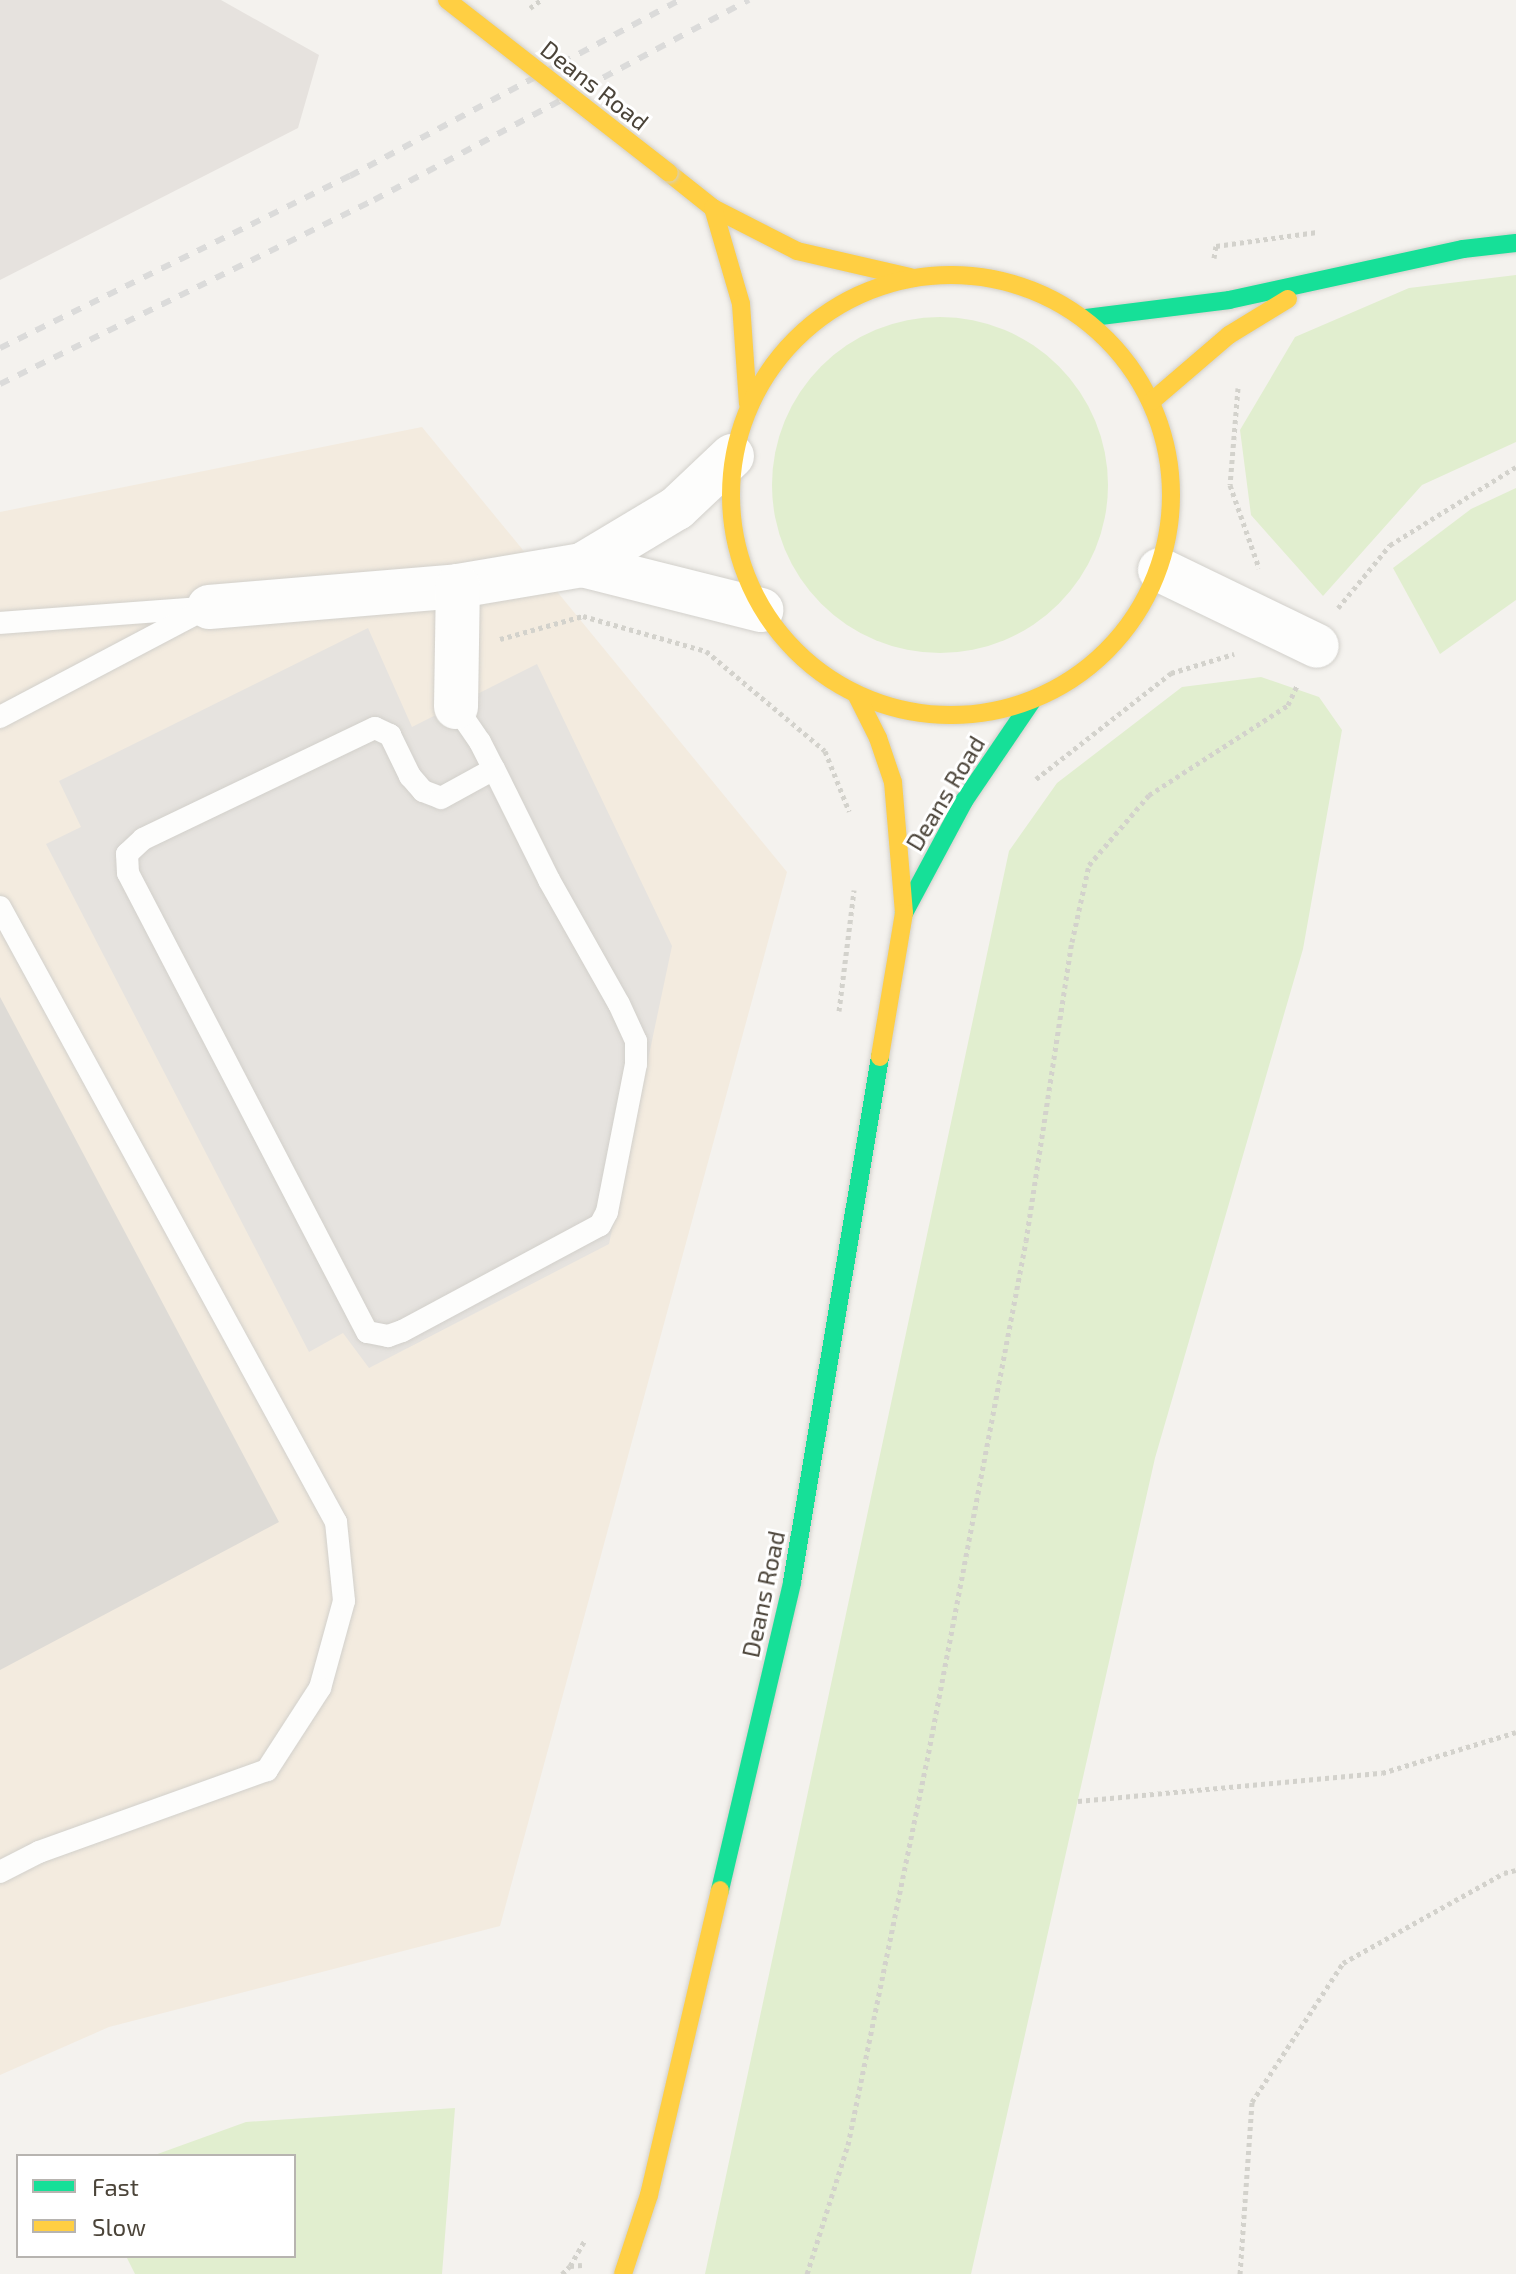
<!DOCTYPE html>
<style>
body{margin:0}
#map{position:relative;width:1516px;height:2274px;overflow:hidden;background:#f4f2ee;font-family:"Exo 2",sans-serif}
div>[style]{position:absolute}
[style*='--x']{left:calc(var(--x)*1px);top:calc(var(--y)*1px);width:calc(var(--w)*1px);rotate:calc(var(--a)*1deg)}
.commercial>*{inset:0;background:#f3ebdf}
.industrial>*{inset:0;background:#e6e2de}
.green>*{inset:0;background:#e1eecf}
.round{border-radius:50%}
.parking>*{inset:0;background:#e6e3df}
.building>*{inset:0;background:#dedbd6}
.path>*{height:5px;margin-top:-2.5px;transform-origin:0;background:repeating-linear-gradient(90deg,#d3d2cc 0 4px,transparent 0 8px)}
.roads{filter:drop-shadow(0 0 2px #d2d0cb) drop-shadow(0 0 2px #d2d0cb)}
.lane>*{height:22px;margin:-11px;padding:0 11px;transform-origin:11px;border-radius:11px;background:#fdfdfc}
.street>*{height:44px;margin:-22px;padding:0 22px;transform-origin:22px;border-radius:22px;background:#fdfdfc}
.fast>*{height:18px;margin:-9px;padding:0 9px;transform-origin:9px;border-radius:9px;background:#16e098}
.slow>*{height:18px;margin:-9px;padding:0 9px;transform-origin:9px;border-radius:9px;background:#ffcf43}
.slow>.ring{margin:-9px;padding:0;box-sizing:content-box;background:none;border:18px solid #ffcf43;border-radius:50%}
.rail>*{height:6px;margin-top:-3px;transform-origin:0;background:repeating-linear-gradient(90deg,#dbdbda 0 10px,transparent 0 20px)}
.bridges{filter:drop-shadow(0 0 2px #d3cfc5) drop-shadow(0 0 2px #d3cfc5)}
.slow-bridge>*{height:18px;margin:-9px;padding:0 9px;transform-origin:9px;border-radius:9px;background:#ffcf43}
span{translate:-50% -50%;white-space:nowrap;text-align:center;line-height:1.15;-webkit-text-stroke:6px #fff;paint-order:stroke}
.street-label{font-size:24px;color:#4b4439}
.legend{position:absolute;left:16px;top:2154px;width:280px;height:104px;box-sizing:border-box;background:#fff;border:2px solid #b7b4b0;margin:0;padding:10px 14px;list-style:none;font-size:24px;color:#4b4439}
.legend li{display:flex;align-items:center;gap:16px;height:40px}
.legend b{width:40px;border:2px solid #b7b4b0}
</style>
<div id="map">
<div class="commercial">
<div style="clip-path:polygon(422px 427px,787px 872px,500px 1926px,109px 2027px,0 2075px,0 512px)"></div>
</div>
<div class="industrial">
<div style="clip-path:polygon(0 0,221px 0,319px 55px,298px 128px,0 280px)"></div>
</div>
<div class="green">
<div style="clip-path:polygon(1516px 275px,1516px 442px,1422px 485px,1323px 596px,1251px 515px,1240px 430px,1295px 337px,1409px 288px)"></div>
<div class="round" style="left:772px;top:317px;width:336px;height:336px"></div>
<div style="clip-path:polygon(1516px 488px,1516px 600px,1440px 654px,1393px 568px,1471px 509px)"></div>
<div style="clip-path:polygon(1261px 677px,1319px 697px,1342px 730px,1303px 949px,1155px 1458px,971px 2274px,705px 2274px,1009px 851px,1057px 783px,1182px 687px)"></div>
<div style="clip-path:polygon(455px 2108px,442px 2274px,135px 2274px,126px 2256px,294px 2256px,294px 2156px,152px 2156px,246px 2122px)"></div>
</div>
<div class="parking">
<div style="clip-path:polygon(368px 628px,412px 727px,537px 664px,672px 946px,609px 1244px,369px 1368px,343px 1333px,309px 1352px,46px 844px,81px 827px,59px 781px)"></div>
</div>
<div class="building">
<div style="clip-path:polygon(0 997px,279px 1522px,0 1670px)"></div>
</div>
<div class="path">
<div style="--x:530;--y:8;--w:14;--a:-36"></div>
<div style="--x:1214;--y:258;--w:12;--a:-81"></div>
<div style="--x:1216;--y:246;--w:102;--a:-7.9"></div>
<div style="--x:1238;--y:388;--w:97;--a:94.7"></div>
<div style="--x:1230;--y:485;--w:88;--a:70.7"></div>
<div style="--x:1338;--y:608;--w:82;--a:-50.5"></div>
<div style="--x:1390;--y:545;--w:148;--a:-31.8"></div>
<div style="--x:500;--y:639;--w:86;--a:-15.5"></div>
<div style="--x:583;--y:616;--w:128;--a:15.9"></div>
<div style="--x:706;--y:651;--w:155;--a:40"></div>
<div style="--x:825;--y:751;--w:65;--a:68.2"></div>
<div style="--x:1036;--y:779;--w:172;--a:-38.1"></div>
<div style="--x:1171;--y:673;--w:66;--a:-16.8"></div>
<div style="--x:839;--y:1011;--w:122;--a:-82.9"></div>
<div style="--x:1078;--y:1801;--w:305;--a:-5.3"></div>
<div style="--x:1382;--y:1773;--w:140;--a:-17"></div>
<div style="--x:570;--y:2266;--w:30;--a:-60"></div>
<div style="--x:562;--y:2274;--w:11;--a:-45"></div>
<div style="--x:570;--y:2266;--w:12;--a:-5"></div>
<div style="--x:807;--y:2274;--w:135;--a:-72.4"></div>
<div style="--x:848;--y:2145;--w:392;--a:-78.4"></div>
<div style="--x:927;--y:1761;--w:529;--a:-79.22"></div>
<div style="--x:1026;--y:1241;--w:303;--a:-81.3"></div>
<div style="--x:1072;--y:942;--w:79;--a:-77.6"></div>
<div style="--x:1089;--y:865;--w:92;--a:-49.4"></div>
<div style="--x:1149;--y:795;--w:166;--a:-32.9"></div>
<div style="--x:1288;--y:705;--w:23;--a:-65"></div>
<div style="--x:1240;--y:2274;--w:172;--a:-86"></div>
<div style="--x:1252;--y:2102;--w:166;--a:-56.8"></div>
<div style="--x:1343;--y:1963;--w:184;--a:-29.2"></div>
<div style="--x:1504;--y:1873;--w:12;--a:-14"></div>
</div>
<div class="roads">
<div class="lane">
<div style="--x:0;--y:623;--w:201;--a:-4.3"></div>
<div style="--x:456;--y:707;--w:42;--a:55.6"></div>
<div style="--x:480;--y:742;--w:30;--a:63"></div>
<div style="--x:494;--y:769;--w:124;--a:63.6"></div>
<div style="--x:549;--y:880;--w:142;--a:60.6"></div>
<div style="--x:619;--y:1004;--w:41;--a:65.3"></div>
<div style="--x:636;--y:1041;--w:23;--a:90"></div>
<div style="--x:636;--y:1064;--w:151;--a:101.1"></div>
<div style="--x:607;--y:1212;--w:15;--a:118"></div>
<div style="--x:600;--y:1225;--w:225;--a:151.8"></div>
<div style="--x:402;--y:1331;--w:15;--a:160"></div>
<div style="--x:388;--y:1336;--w:21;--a:-169"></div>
<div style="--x:367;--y:1332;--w:517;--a:-117.51"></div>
<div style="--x:128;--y:873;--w:19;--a:-93"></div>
<div style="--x:127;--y:854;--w:22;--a:-43"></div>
<div style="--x:143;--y:839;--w:257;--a:-25.6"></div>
<div style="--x:375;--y:728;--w:17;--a:25"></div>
<div style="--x:390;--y:735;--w:46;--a:64"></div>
<div style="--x:410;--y:776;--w:20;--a:49"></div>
<div style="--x:423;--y:791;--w:19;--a:21"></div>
<div style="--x:441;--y:798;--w:60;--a:-28.7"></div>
<div style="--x:0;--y:717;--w:236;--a:-27.8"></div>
<div style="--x:0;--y:907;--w:701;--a:61.35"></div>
<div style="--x:336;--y:1522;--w:79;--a:84.2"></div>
<div style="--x:344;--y:1601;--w:90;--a:105.4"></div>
<div style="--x:320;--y:1688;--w:98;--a:122.9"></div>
<div style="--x:267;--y:1770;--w:242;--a:160.2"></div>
<div style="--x:39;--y:1852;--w:44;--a:152.9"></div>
</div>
<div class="street">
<div style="--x:732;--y:456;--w:76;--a:136.6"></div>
<div style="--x:677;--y:508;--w:111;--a:149"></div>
<div style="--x:582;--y:565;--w:185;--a:14.1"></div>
<div style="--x:1160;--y:570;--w:174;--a:25.8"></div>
<div style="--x:209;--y:607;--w:250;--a:-4.8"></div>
<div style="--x:458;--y:586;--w:126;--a:-9.6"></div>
<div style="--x:456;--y:707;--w:121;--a:-89.1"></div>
</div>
<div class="fast">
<div style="--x:1085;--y:318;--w:145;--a:-7.1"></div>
<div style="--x:1229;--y:300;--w:239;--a:-12.3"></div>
<div style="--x:1463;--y:249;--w:53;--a:-6.5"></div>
<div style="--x:904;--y:913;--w:127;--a:-61.8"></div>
<div style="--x:964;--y:801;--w:121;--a:-55.8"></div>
<div style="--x:720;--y:1890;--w:316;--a:-76.8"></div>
<div style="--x:792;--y:1582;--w:532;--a:-80.48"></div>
</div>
<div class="slow">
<div style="--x:669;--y:173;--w:56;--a:38.5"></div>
<div style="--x:713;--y:208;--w:94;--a:27.1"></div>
<div style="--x:797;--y:251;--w:116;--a:13"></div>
<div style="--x:713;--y:208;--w:100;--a:73.7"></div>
<div style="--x:741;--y:304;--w:100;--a:86"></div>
<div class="ring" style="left:731px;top:275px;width:422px;height:422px"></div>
<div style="--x:1152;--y:401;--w:101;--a:-40.6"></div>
<div style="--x:1229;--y:335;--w:69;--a:-31.4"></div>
<div style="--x:857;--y:696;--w:47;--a:63.4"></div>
<div style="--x:878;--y:738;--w:46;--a:71.2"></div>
<div style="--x:893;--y:782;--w:131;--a:85.2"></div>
<div style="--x:904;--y:913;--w:146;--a:99.5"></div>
<div style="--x:623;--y:2274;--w:83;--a:-71.8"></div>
<div style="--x:649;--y:2195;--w:313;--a:-76.9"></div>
</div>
</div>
<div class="rail">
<div style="--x:0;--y:348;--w:390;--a:-26.2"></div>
<div style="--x:350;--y:176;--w:374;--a:-28.1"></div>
<div style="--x:0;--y:384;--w:417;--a:-26.2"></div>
<div style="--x:374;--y:200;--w:425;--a:-28.1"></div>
</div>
<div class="bridges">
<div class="slow-bridge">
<div style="--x:447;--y:0;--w:281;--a:37.9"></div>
</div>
</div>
<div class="street-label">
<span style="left:595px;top:85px;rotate:38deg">Deans Road</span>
<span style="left:945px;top:793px;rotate:-59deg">Deans Road</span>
<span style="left:763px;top:1594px;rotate:-78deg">Deans Road</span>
</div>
<ul class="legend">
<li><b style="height:10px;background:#16e098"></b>Fast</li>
<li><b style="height:10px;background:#ffcf43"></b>Slow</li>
</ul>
</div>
